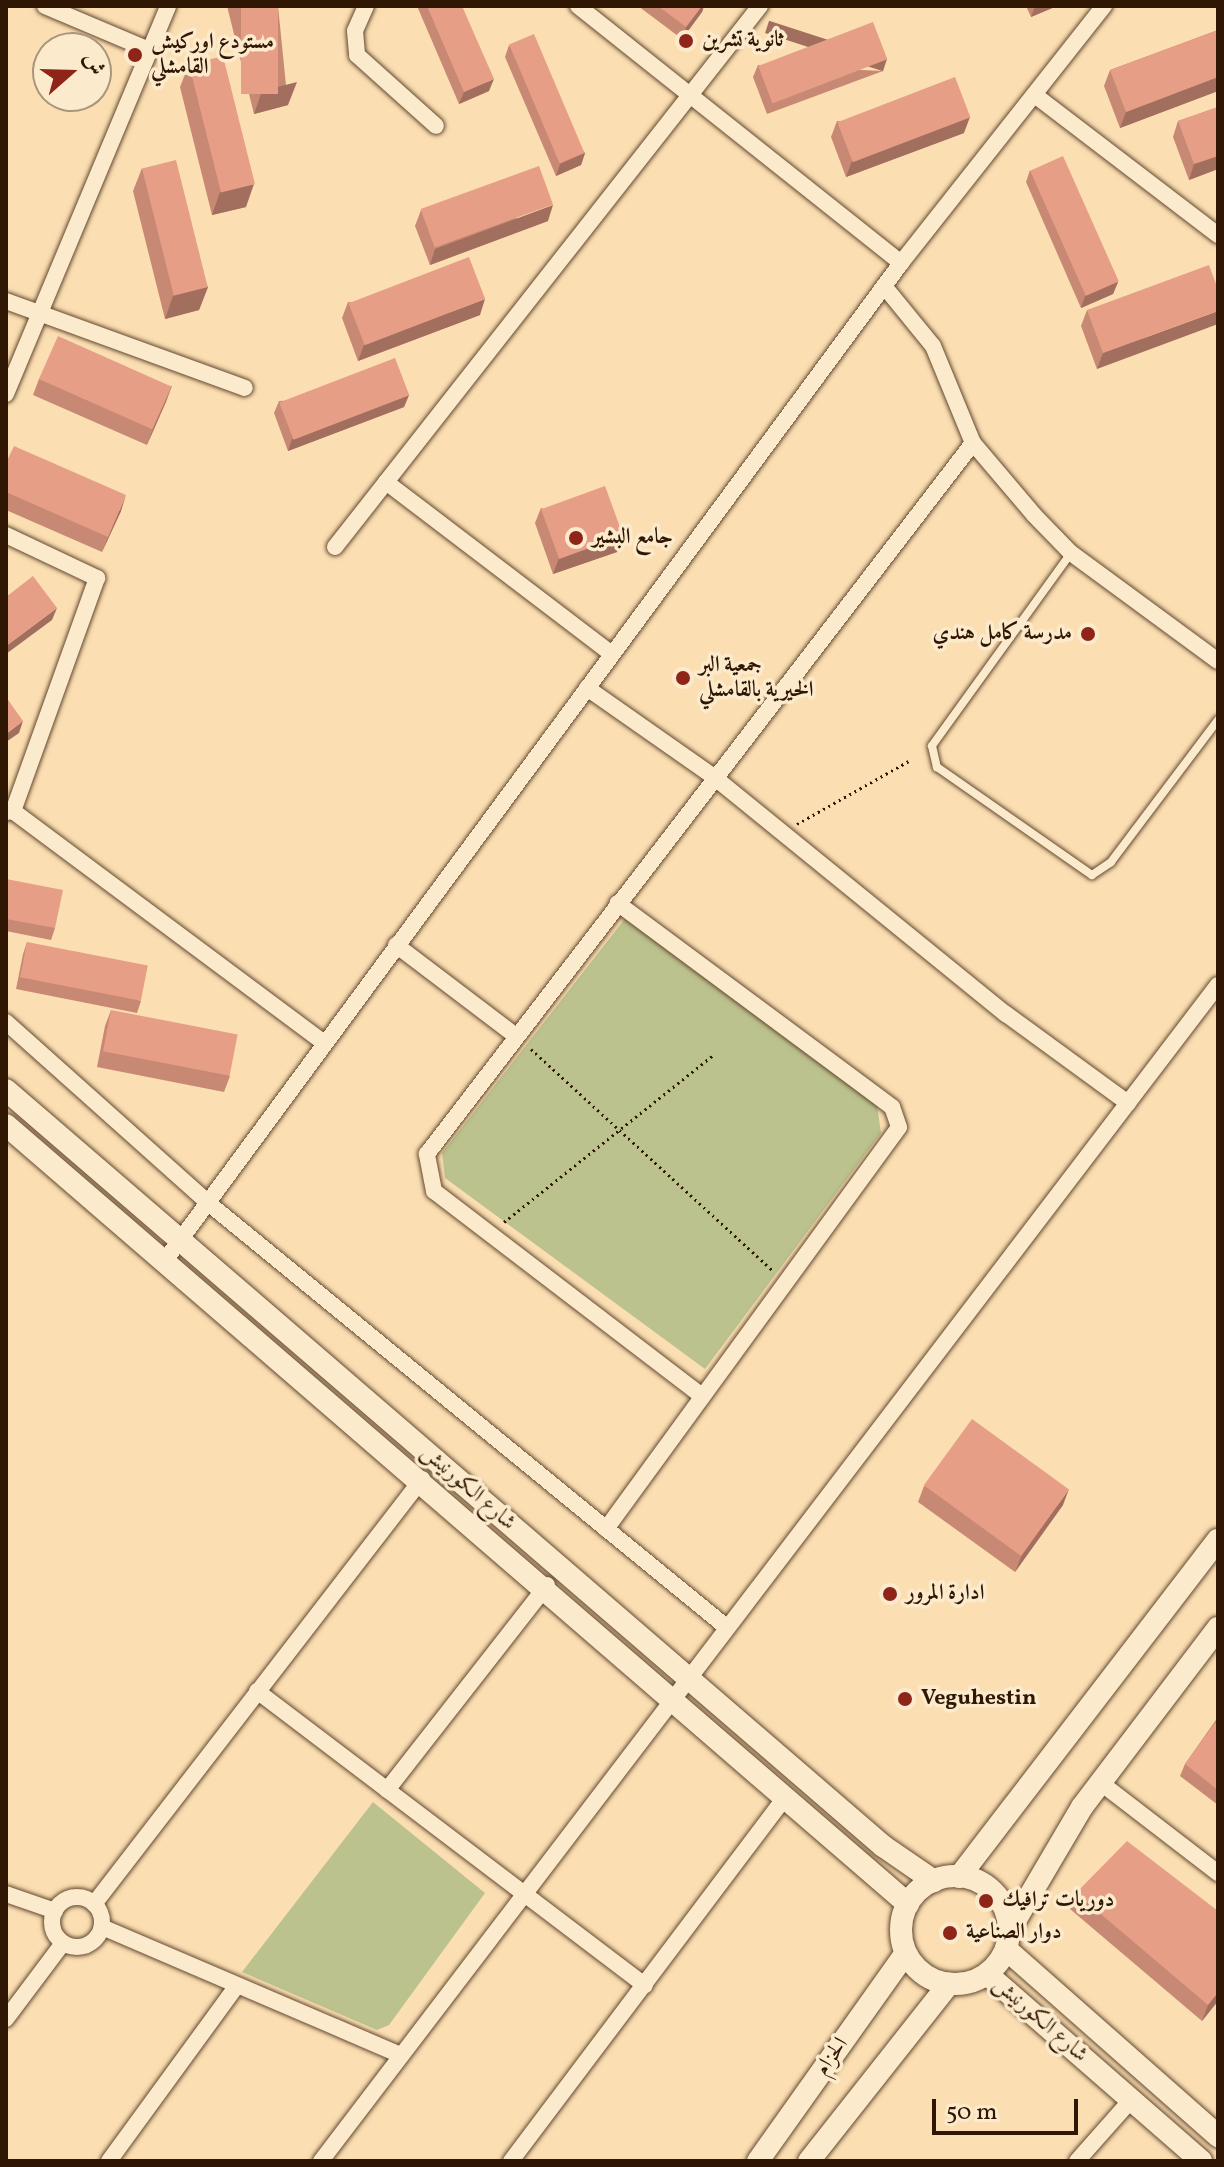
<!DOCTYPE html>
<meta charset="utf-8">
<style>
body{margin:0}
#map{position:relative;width:1224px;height:2167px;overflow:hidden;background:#fbdeb2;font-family:Vollkorn,Amiri,serif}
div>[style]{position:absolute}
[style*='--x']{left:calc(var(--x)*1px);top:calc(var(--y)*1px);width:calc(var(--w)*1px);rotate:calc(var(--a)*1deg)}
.green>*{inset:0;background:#bcc28e}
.path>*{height:3px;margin-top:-1.5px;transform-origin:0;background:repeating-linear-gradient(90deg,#301703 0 2px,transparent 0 6px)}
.roads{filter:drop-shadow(0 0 2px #63492f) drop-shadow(0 0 2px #63492f)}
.lane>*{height:8px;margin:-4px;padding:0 4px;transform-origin:4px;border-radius:4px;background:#fceacd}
.street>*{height:16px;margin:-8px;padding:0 8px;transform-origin:8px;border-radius:8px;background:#fceacd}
.street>.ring{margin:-8px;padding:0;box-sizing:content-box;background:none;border:16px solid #fceacd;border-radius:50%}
.secondary>*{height:22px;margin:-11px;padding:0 11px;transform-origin:11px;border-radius:11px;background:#fceacd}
.secondary>.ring{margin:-11px;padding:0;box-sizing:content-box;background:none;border:22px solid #fceacd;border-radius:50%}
.wall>*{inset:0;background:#c78874}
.shaded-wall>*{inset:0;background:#a26f5e;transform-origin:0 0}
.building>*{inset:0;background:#e79e87;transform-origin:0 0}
.dots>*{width:22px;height:22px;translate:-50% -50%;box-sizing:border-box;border:4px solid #fceacd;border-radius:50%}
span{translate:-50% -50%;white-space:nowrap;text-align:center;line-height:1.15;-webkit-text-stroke:7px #fceacd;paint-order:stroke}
.poi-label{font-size:22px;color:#301703;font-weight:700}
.left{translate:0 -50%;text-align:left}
.right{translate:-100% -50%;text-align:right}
.street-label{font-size:22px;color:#301703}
.frame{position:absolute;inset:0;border:8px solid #301703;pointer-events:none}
.north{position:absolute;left:32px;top:32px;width:80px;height:80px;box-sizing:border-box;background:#fceacd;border:2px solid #aa967c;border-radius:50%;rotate:70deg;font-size:22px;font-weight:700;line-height:32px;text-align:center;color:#301703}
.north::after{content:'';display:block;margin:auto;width:28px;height:36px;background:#8f2418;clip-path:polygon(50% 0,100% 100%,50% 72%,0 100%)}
.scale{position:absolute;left:932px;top:2099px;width:146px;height:36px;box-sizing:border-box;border:4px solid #301703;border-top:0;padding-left:10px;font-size:24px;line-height:28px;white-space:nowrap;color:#301703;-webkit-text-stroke:6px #fceacd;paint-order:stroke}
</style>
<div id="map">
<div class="green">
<div style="clip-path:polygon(627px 916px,877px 1105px,881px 1133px,705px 1369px,445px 1178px,442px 1153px)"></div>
<div style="clip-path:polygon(373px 1802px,485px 1893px,389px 2025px,377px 2030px,242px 1972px)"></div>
</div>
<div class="path">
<div style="--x:797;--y:824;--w:129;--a:-29.4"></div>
<div style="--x:531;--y:1049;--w:328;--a:42.5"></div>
<div style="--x:504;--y:1222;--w:268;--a:-38.6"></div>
</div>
<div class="roads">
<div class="lane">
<div style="--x:1071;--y:553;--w:238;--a:125.8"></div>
<div style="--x:932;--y:746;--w:22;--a:77"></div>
<div style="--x:937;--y:767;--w:189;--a:34.9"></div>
<div style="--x:1092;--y:875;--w:23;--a:-34"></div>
<div style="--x:1111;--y:862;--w:178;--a:-53"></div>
</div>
<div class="street">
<div style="--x:45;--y:6;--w:113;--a:22.9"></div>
<div style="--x:366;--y:6;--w:27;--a:114"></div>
<div style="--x:355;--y:31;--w:24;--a:85"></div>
<div style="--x:357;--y:55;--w:106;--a:41.9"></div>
<div style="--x:578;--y:6;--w:413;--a:38.5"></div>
<div style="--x:1036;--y:96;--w:229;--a:37.4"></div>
<div style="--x:884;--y:286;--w:77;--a:50.8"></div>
<div style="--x:933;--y:346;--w:105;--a:67.6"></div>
<div style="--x:973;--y:443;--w:94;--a:49.7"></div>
<div style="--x:1034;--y:515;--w:53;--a:45.8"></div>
<div style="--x:1071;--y:553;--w:182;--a:36.3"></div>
<div style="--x:6;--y:301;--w:254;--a:20"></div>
<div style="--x:6;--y:394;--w:420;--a:-67.3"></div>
<div style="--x:386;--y:482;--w:284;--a:37.3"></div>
<div style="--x:6;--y:535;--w:101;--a:25.3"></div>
<div style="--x:97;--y:578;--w:248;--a:109.8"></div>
<div style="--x:13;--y:811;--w:7;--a:172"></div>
<div style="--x:335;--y:547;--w:688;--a:-51.85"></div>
<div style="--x:587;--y:688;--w:155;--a:35"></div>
<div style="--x:714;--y:777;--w:376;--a:39.1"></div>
<div style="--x:1006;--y:1014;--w:151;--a:36.1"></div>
<div style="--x:13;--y:811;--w:388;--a:36.7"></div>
<div style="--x:396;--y:945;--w:151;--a:37.2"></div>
<div style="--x:6;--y:1022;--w:270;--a:41.8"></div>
<div style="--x:207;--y:1202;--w:669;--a:39.3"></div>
<div style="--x:164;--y:1262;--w:1241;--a:-53.58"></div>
<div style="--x:901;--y:263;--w:328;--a:-51.7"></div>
<div style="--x:702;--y:1396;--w:337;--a:-142.6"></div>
<div style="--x:434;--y:1191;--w:38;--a:-101"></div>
<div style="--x:427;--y:1154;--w:896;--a:-52.48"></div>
<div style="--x:606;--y:1529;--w:497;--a:-53.9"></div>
<div style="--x:899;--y:1127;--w:21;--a:-109"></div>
<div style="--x:892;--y:1107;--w:342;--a:-143.4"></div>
<div style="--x:257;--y:1691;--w:487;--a:37.2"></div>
<div style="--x:1101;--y:1783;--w:148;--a:37.6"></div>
<div style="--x:387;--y:1790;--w:260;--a:-52"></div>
<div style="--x:6;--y:1894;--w:52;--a:19.1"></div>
<div class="ring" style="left:52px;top:1897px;width:34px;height:34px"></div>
<div style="--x:94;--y:1904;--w:537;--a:-52.34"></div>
<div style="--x:102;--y:1927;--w:325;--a:23.2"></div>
<div style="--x:6;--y:2019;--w:95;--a:-53.1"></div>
<div style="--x:109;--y:2161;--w:214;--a:-53.9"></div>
<div style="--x:321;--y:2161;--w:1479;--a:-52.67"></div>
<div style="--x:511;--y:2161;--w:456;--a:-53"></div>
<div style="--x:1077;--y:2161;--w:81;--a:-48.5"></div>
</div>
<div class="secondary">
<div style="--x:6;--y:1090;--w:1158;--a:40.76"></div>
<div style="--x:883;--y:1846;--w:62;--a:34.5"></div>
<div style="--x:6;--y:1125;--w:1192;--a:40.82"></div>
<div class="ring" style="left:901px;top:1876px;width:86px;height:86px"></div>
<div style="--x:959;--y:1877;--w:425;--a:-52.5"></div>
<div style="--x:1009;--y:1931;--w:144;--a:-59.5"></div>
<div style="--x:1082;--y:1807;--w:225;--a:-52.8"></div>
<div style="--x:1006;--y:1949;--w:283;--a:41.4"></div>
<div style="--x:987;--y:1974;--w:284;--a:41.1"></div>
<div style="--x:758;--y:2161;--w:255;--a:-54.6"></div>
<div style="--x:809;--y:2161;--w:226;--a:-51.7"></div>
</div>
</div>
<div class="wall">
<div style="clip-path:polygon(227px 6px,278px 6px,288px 105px,254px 114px)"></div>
<div style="clip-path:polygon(417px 6px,462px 6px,489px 91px,459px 104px)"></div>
<div style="clip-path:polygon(638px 6px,704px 6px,702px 12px,682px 39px)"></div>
<div style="clip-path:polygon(1026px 6px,1057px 6px,1031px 17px)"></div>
<div style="clip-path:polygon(1218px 30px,1218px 91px,1120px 128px,1104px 86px,1110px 70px)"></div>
<div style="clip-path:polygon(509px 45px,585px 153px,581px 165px,556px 176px,505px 57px)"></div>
<div style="clip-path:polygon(189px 64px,246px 207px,212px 215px,180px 87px)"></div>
<div style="clip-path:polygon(758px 65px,883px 71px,767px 114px,753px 77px)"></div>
<div style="clip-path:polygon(1218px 107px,1218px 169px,1189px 180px,1173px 137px,1178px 121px)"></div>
<div style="clip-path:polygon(837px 121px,964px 133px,846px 177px,831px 137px)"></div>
<div style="clip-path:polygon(142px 168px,208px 287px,199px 310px,165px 319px,133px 191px)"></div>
<div style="clip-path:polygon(1030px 170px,1118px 282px,1113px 294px,1081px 308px,1026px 182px)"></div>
<div style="clip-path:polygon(421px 210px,548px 221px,430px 265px,415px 226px)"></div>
<div style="clip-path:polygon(1218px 289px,1097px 369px,1081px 326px,1087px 310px)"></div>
<div style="clip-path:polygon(348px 302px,480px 315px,358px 361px,342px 318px)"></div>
<div style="clip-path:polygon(39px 379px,172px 386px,147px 445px,33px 395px)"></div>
<div style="clip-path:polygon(409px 395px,404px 407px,288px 451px,274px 413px,279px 401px)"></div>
<div style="clip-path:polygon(6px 463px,121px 511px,102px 552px,6px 510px)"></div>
<div style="clip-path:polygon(541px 508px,623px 536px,617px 552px,553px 574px,535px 523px)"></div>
<div style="clip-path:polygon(6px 879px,55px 928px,51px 940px,6px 931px)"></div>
<div style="clip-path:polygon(27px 942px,141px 1001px,137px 1013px,16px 989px,23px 954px)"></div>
<div style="clip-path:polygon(111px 1010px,230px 1076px,224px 1092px,97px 1067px,105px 1026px)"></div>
<div style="clip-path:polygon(924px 1486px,1063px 1505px,1015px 1572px,918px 1502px)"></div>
<div style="clip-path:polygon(1218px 1717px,1218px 1805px,1180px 1776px,1185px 1764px)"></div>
<div style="clip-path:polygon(1076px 1893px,1218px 2001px,1202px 2021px,1070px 1909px)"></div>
</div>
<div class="shaded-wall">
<div style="clip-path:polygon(702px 6px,704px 6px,702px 12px,682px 39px,686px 27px)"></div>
<div style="clip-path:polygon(1035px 6px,1057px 6px,1031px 17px)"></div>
<div style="left:887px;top:59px;width:13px;height:124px;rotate:108deg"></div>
<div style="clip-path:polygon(1218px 77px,1218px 91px,1120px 128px,1126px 112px)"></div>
<div style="clip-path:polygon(494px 79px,489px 91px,459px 104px,464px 92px)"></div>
<div style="clip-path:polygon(297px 82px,288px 105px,254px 114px,262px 91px)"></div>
<div style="clip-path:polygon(970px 117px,964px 133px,846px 177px,852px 161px)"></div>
<div style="clip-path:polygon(585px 153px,581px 165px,556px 176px,560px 164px)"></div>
<div style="clip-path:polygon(1218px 156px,1218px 169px,1189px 180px,1194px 164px)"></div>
<div style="clip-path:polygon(254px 184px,246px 207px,212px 215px,220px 192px)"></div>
<div style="clip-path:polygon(553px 205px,548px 221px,430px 265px,435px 249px)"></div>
<div style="clip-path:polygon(1118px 282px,1113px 294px,1081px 308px,1085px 296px)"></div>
<div style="clip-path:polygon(208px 287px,199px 310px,165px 319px,173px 296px)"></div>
<div style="clip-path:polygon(485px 299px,480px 315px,358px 361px,364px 345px)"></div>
<div style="clip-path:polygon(1218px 311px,1218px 324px,1097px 369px,1103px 353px)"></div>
<div style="clip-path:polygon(172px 386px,166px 402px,147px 445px,153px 429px)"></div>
<div style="clip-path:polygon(409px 395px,404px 407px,288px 451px,292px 439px)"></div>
<div style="clip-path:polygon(126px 495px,121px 511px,102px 552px,108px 537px)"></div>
<div style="clip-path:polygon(623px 536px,617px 552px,553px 574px,559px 558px)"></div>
<div style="clip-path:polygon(57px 608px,52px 620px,6px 654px,6px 646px)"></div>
<div style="clip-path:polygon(23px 721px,19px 733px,6px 742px,6px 734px)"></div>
<div style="clip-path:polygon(1069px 1489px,1063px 1505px,1015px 1572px,1021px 1557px)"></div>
<div style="clip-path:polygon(1218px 1992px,1218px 2001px,1202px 2021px,1208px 2005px)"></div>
</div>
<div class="building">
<div style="left:241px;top:6px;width:37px;height:88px"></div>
<div style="clip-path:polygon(427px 6px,462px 6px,494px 79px,464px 92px)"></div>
<div style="clip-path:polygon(658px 6px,702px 6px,686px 27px)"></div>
<div style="left:873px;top:22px;width:40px;height:123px;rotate:69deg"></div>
<div style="clip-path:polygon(1218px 30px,1218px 77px,1126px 112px,1110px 70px)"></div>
<div style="left:534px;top:34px;width:129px;height:27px;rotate:67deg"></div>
<div style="left:223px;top:56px;width:132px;height:35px;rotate:76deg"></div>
<div style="left:955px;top:77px;width:43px;height:126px;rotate:69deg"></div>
<div style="clip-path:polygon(1218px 107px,1218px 156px,1194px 164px,1178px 121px)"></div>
<div style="left:1063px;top:156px;width:137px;height:36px;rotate:66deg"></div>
<div style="left:176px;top:160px;width:131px;height:35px;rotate:76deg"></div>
<div style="left:539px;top:166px;width:41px;height:126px;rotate:70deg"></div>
<div style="left:469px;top:257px;width:45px;height:129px;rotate:69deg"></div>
<div style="clip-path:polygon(1209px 265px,1218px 289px,1218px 311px,1103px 353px,1087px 310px)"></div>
<div style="left:58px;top:336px;width:124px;height:47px;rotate:24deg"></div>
<div style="left:395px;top:358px;width:40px;height:124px;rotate:69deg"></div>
<div style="clip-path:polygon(14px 446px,126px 495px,108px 537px,6px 492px,6px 463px)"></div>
<div style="left:605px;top:486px;width:53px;height:68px;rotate:70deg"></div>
<div style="clip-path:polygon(33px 576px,57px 608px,6px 646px,6px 597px)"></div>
<div style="clip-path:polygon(6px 697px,23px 721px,6px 734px)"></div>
<div style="clip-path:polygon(6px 879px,63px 890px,55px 928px,6px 919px)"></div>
<div style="left:27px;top:942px;width:123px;height:36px;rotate:11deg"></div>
<div style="left:111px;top:1010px;width:129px;height:42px;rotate:11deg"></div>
<div style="left:972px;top:1419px;width:120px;height:82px;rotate:36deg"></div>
<div style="clip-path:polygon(1215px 1723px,1218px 1726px,1218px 1790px,1185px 1764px)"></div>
<div style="clip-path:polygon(1127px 1841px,1218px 1911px,1218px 1992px,1208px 2005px,1076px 1893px)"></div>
</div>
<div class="dots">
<div style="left:686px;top:41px;background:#8f2418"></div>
<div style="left:135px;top:55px;background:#8f2418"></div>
<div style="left:576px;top:538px;background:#8f2418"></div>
<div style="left:1088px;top:634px;background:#8f2418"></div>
<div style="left:683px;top:678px;background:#8f2418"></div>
<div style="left:890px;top:1594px;background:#8f2418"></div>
<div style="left:905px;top:1699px;background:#8f2418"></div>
<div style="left:986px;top:1901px;background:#8f2418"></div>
<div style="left:950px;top:1933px;background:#8f2418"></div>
</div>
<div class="poi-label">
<span class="left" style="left:702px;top:41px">ثانوية تشرين</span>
<span class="left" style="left:151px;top:55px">مستودع اوركيش<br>القامشلي</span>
<span class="left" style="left:592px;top:538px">جامع البشير</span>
<span class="right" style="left:1072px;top:634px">مدرسة كامل هندي</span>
<span class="left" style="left:699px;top:678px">جمعية البر<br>الخيرية بالقامشلي</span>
<span class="left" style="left:906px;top:1594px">ادارة المرور</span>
<span class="left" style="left:921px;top:1699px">Veguhestin</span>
<span class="left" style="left:1002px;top:1901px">دوريات ترافيك</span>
<span class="left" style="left:966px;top:1933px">دوار الصناعية</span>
</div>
<div class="street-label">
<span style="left:468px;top:1488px;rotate:41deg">شارع الكورنيش</span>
<span style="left:1040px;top:2020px;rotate:41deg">شارع الكورنيش</span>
<span style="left:832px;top:2057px;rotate:-55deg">الحزام</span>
</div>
<div class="frame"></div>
<div class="north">ش</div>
<div class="scale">50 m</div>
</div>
